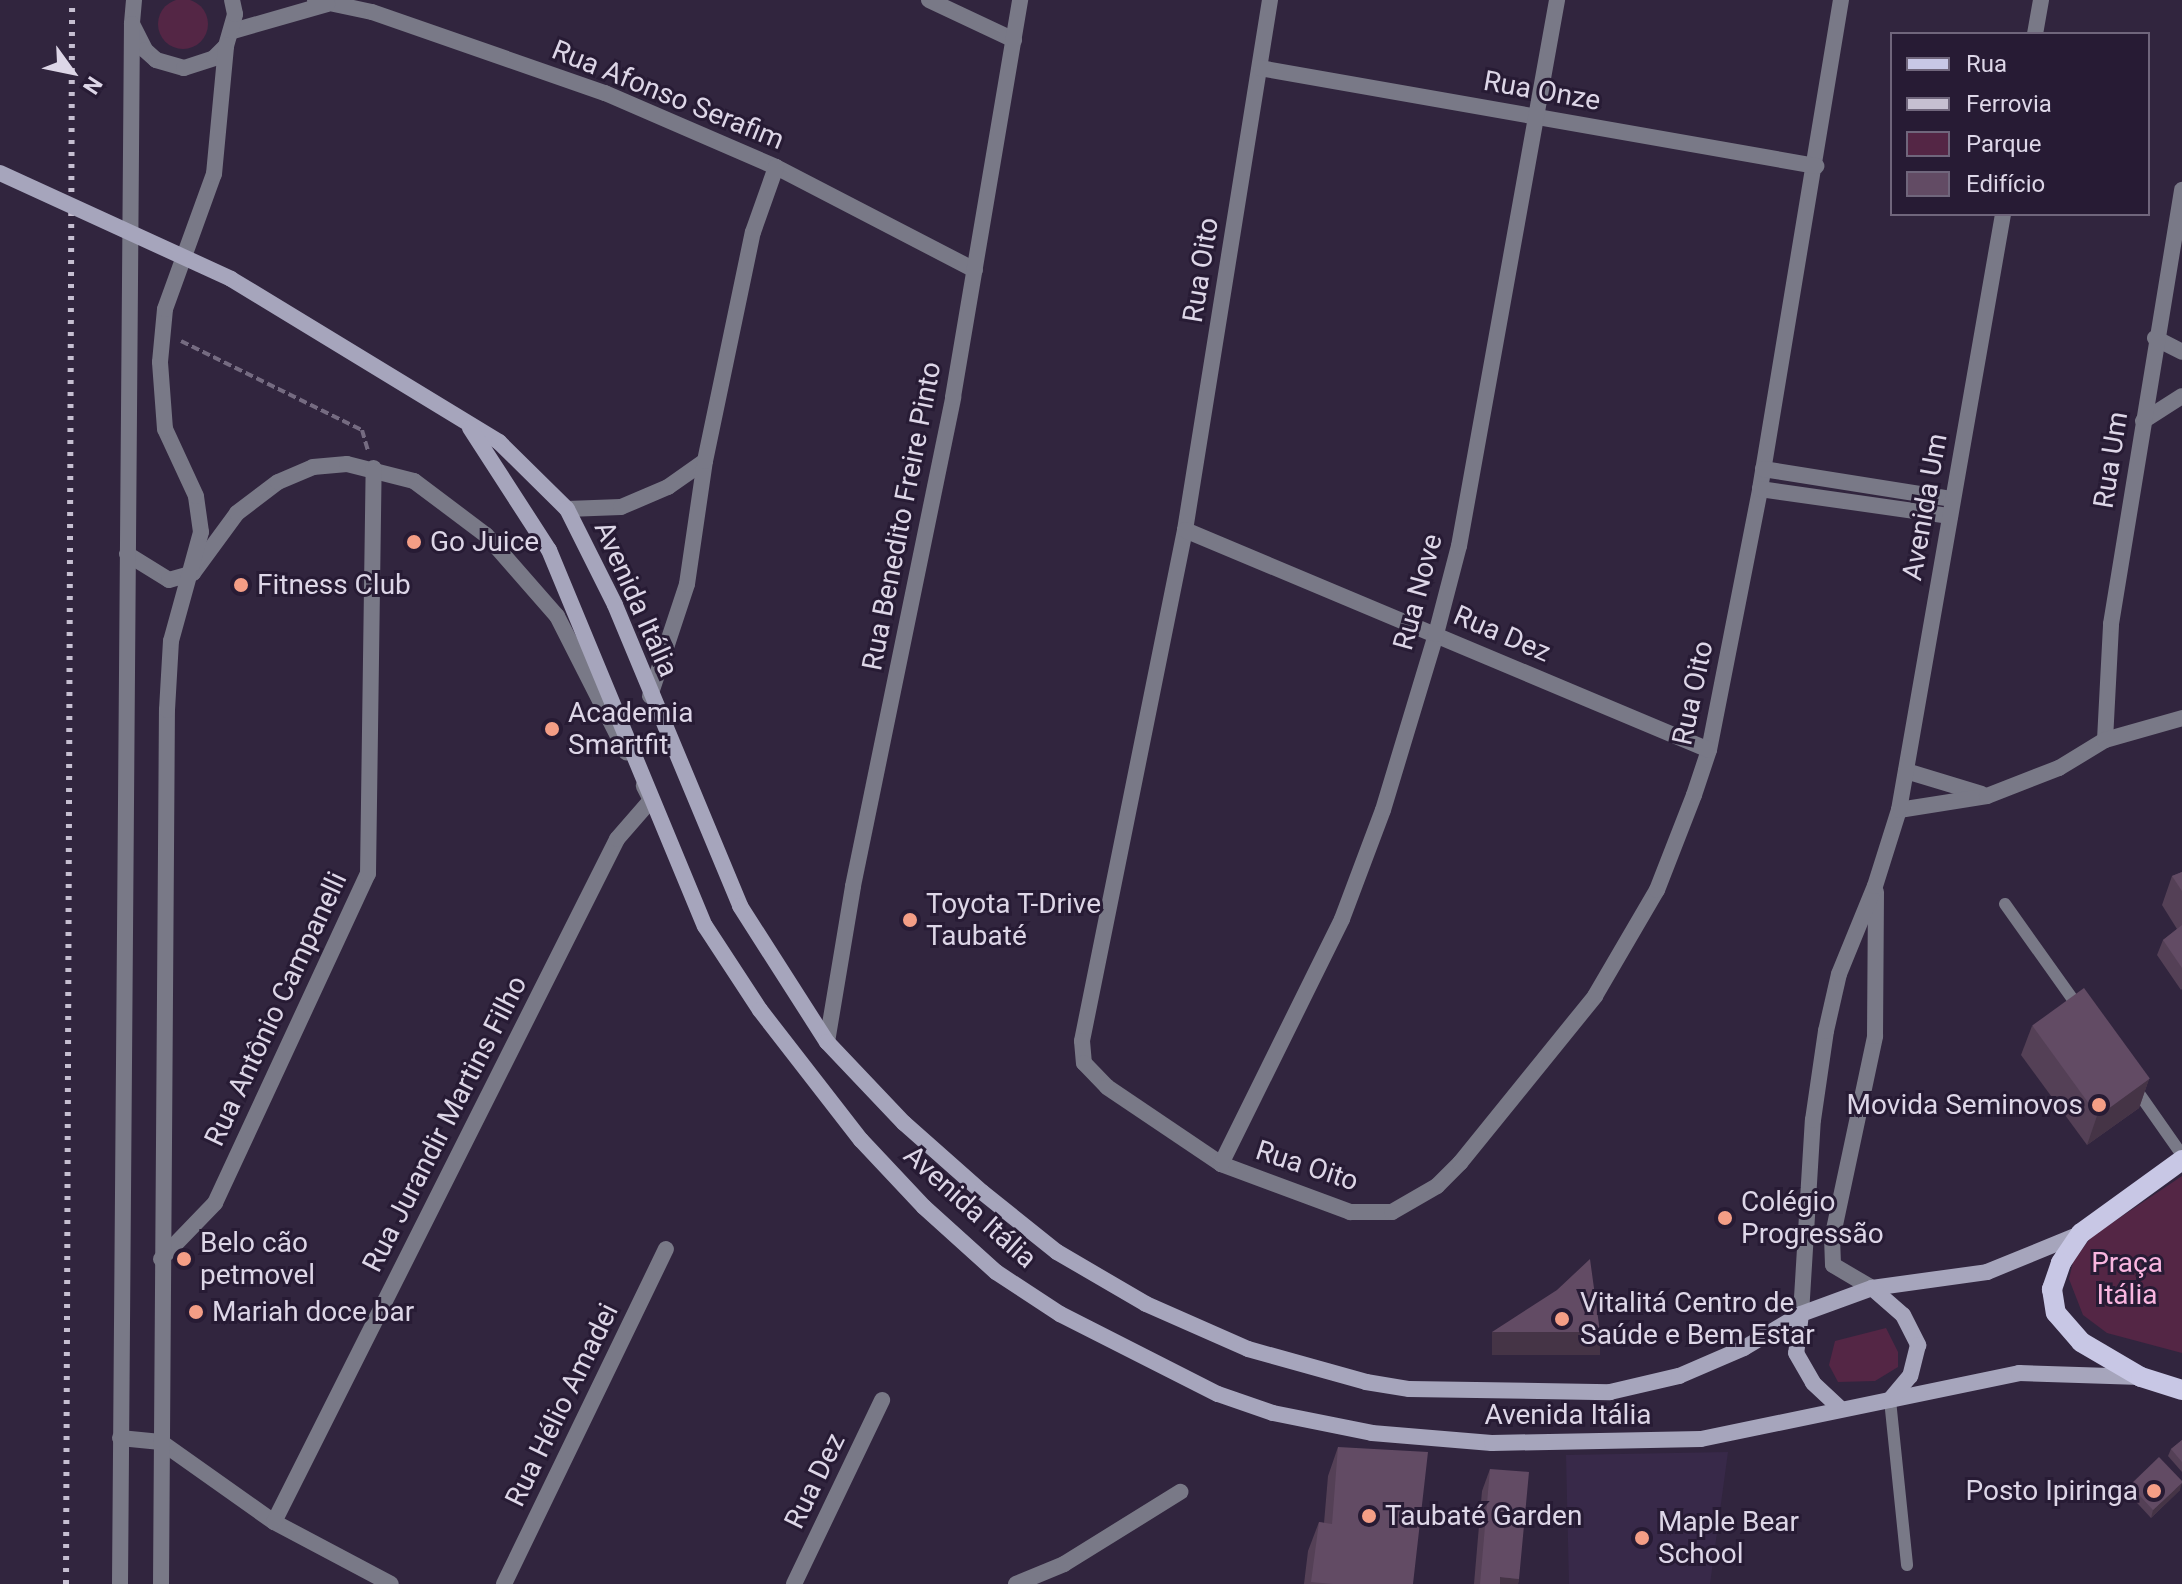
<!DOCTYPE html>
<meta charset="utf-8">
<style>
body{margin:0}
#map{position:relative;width:2182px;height:1584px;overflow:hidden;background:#31253e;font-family:Roboto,sans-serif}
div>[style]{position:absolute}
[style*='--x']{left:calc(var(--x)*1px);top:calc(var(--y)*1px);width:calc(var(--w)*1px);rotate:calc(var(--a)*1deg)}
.built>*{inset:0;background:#382949}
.green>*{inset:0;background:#542645}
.round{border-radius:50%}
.path>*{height:4px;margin-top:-2px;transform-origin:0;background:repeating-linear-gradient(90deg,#756b81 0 8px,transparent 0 12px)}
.service>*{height:12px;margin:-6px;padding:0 6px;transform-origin:6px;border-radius:6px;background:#797987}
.minor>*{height:16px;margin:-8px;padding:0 8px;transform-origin:8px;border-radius:8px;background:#797987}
.tertiary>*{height:16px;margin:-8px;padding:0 8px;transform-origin:8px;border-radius:8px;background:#797987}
.secondary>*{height:16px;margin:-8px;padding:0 8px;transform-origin:8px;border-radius:8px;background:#a6a5bc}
.primary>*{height:20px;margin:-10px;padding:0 10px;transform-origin:10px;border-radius:10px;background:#c8c7e5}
.rail>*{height:6px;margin-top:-3px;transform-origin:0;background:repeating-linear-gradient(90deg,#c6bfd1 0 4px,transparent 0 12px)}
.secondary-bridge>*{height:16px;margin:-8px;padding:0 8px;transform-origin:8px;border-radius:8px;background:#a6a5bc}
.wall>*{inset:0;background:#544056}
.shaded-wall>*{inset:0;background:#453446;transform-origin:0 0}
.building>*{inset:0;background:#624b64;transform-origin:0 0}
.dots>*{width:22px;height:22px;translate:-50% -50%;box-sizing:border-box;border:4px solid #271b34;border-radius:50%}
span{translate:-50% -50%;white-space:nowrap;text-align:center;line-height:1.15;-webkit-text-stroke:6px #271b34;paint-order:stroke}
.street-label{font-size:28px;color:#ddd6e7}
.poi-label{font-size:28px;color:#ddd6e7}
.left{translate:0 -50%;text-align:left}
.right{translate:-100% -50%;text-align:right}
.park-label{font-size:28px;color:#fab6e0}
.legend{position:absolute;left:1890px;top:32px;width:260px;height:184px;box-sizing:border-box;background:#271b34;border:2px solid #70667c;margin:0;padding:10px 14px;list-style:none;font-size:24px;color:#ddd6e7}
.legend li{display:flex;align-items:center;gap:16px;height:40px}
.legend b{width:40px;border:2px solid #70667c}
.north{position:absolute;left:32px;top:32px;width:80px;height:80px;-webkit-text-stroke:6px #271b34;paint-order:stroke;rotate:123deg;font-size:22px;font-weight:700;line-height:32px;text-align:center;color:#ddd6e7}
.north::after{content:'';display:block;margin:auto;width:28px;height:36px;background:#ddd6e7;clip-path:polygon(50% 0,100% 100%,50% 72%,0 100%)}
</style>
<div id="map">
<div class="built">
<div style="clip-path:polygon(1728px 1452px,1710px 1584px,1569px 1584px,1566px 1455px)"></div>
</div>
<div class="green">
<div class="round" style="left:158px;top:-1px;width:50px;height:50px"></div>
<div style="clip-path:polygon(2182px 1176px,2182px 1353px,2107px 1333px,2083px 1315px,2069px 1279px,2073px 1262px,2091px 1237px)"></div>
<div style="clip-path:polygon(1886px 1328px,1898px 1352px,1898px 1367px,1875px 1381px,1838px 1382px,1829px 1365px,1835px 1341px)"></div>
</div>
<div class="path">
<div style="--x:181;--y:341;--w:202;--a:26.2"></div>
<div style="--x:362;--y:430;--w:22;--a:74"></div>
</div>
<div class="service">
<div style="--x:2005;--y:904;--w:128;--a:54.6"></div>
<div style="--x:2133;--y:1085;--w:85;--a:55"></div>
<div style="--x:1890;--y:1400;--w:166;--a:84.1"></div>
</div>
<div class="minor">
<div style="--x:315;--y:0;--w:58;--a:11.9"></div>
<div style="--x:372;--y:12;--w:247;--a:19.2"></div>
<div style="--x:605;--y:93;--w:186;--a:23.4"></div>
<div style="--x:776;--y:167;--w:224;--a:27.4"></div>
<div style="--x:929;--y:0;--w:94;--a:25.2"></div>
<div style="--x:1270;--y:0;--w:537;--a:99.11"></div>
<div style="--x:1185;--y:530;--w:521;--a:101.4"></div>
<div style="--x:1082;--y:1041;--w:22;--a:85"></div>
<div style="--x:1084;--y:1063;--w:33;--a:46"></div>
<div style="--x:1107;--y:1087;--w:138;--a:34"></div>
<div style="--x:1221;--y:1164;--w:138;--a:20.4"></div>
<div style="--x:1350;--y:1212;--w:42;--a:0"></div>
<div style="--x:1392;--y:1212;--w:52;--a:-30"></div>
<div style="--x:1437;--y:1186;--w:33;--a:-45"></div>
<div style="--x:1460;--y:1163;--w:215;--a:-51"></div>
<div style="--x:1595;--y:996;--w:123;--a:-59.7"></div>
<div style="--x:1657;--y:890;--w:102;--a:-68.7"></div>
<div style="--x:1694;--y:795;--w:47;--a:-71.6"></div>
<div style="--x:1709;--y:750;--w:266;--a:-78.9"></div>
<div style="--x:1760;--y:489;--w:496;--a:-80.6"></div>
<div style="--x:233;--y:31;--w:98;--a:-16"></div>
<div style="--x:2035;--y:34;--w:35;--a:-80"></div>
<div style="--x:1260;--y:68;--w:565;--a:10"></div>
<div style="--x:2155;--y:338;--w:30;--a:27"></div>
<div style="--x:2143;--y:421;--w:46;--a:-32.7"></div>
<div style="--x:1763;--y:469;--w:192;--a:9"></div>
<div style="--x:1760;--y:489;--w:192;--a:8.1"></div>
<div style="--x:567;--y:509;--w:54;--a:-2.1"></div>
<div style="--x:621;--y:507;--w:51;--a:-23.1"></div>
<div style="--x:668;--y:487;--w:45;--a:-35.1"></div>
<div style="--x:1185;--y:530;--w:568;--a:22.77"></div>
<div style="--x:193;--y:573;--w:74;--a:-53.7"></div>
<div style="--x:237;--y:513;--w:51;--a:-37.1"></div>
<div style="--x:278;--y:482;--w:38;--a:-23"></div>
<div style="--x:313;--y:467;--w:34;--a:-5"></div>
<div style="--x:347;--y:464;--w:69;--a:14.2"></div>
<div style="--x:414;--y:481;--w:90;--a:36.9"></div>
<div style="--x:486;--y:535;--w:108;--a:48.8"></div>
<div style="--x:557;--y:616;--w:153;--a:63.1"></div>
<div style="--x:650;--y:696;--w:118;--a:-71.7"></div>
<div style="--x:687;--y:584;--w:124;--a:-81.7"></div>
<div style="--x:705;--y:461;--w:234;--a:-78.2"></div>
<div style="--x:753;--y:232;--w:69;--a:-70.5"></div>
<div style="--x:2105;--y:740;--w:116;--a:-87"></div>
<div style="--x:2111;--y:624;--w:440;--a:-80.7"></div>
<div style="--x:1906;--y:771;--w:79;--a:16.8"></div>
<div style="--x:1899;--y:810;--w:89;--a:-9"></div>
<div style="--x:1987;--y:796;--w:77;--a:-21.3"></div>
<div style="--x:2059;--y:768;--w:54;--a:-31.3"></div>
<div style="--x:2105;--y:740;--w:80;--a:-15.9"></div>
<div style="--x:827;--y:1042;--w:158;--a:-80.5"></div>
<div style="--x:853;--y:886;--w:499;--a:-78.4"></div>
<div style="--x:953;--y:397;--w:403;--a:-80.4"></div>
<div style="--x:1221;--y:1164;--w:273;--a:-63.7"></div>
<div style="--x:1342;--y:919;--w:116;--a:-69.4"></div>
<div style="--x:1383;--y:810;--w:184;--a:-73.2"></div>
<div style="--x:1436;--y:634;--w:91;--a:-75.4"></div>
<div style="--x:1459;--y:546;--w:555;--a:-79.82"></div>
<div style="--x:161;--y:1259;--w:78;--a:-46"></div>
<div style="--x:215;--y:1203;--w:363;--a:-65.1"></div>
<div style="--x:368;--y:874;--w:406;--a:-89.2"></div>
<div style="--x:1872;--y:1288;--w:45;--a:-149.5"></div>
<div style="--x:1833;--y:1265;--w:26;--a:-92"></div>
<div style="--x:1832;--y:1239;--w:208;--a:-78"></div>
<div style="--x:1875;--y:1036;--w:144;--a:-89.6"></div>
<div style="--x:1801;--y:1314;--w:194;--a:-86.5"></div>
<div style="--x:1813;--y:1120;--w:90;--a:-81.7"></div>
<div style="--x:1826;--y:1031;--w:58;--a:-77.2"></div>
<div style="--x:1839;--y:974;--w:95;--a:-67.8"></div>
<div style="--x:1875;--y:886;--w:80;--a:-72.5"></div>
<div style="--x:1899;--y:810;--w:605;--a:-80.1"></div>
<div style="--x:120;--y:1438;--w:41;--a:5.6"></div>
<div style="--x:161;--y:1442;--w:138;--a:35.3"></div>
<div style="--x:274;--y:1522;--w:132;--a:27.9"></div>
<div style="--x:274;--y:1522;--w:764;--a:-63.33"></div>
<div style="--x:617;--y:839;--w:52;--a:-48.9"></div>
<div style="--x:651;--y:800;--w:16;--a:-117"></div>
<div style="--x:504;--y:1584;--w:372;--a:-64.2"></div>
<div style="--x:794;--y:1584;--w:204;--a:-64.4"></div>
<div style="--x:1016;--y:1584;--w:52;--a:-22.6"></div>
<div style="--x:1064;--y:1564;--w:137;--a:-31.8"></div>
</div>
<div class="tertiary">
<div style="--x:134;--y:0;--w:24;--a:95"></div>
<div style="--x:132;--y:24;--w:29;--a:63"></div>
<div style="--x:145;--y:50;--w:15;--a:42"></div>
<div style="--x:156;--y:60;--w:29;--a:16"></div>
<div style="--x:184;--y:68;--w:32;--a:-18"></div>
<div style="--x:214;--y:58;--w:17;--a:-45"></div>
<div style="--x:226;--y:46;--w:33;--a:-74"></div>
<div style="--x:235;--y:14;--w:14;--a:-102"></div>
<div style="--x:127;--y:554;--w:49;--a:31.8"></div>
<div style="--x:169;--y:580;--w:25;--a:-16"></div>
<div style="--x:120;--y:1584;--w:1560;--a:-89.56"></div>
<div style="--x:161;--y:1584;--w:874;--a:-89.61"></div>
<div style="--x:167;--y:710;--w:69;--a:-86.7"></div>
<div style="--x:171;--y:641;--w:113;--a:-74.6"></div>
<div style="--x:201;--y:532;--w:36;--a:-98"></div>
<div style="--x:196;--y:496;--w:74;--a:-114.8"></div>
<div style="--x:165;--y:429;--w:67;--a:-94.3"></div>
<div style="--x:160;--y:362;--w:53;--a:-84.6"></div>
<div style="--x:165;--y:309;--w:144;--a:-70.1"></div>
<div style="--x:214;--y:174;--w:129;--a:-84.6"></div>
</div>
<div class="secondary">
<div style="--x:231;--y:279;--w:314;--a:31.3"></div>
<div style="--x:499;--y:442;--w:95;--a:44.6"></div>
<div style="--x:567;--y:509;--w:107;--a:63.4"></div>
<div style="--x:615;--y:605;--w:326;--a:67.4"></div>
<div style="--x:740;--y:906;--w:161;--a:57.4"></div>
<div style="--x:827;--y:1042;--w:112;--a:46.5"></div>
<div style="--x:904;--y:1123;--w:104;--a:41.5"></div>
<div style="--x:982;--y:1192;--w:96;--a:38.7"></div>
<div style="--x:1057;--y:1252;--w:103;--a:30.3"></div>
<div style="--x:1146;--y:1304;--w:111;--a:23.8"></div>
<div style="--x:1248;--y:1349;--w:123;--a:15.6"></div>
<div style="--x:1366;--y:1382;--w:44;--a:9.2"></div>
<div style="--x:1409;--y:1389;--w:201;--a:0.9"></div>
<div style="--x:1610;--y:1392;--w:71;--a:-13.1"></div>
<div style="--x:1679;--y:1376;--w:71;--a:-23.3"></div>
<div style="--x:1744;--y:1348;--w:66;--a:-30.8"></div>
<div style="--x:1801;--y:1314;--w:76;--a:-20.1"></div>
<div style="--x:1872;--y:1288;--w:116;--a:-7.9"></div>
<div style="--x:1987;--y:1272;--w:100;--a:-22.2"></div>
<div style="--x:470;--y:428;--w:145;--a:57.1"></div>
<div style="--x:549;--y:550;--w:407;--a:67.5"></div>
<div style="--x:705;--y:926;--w:100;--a:56.8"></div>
<div style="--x:760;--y:1010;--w:165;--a:52.2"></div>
<div style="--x:861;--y:1140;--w:92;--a:46.8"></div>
<div style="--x:924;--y:1207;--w:97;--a:42.1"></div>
<div style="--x:996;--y:1272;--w:77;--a:33.3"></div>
<div style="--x:1060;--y:1314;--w:177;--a:26.9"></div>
<div style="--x:1218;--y:1394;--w:58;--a:19.1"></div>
<div style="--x:1273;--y:1413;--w:101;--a:11.4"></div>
<div style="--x:1372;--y:1433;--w:120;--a:4.8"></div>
<div style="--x:1492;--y:1443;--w:209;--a:-1.1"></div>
<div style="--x:1701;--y:1439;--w:325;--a:-11.7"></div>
<div style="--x:2019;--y:1373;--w:122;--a:1.9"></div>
<div style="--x:1872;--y:1288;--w:41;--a:41.1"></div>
<div style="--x:1903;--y:1315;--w:34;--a:63"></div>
<div style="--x:1918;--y:1345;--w:32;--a:104"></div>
<div style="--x:1910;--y:1376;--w:31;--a:130"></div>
<div style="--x:1801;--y:1314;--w:39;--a:97"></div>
<div style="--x:1796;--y:1353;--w:34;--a:60"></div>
<div style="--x:1813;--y:1383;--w:37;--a:43"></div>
</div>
<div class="primary">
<div style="--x:2182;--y:1160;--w:125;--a:144.1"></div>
<div style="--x:2081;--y:1233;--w:36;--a:124"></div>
<div style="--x:2061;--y:1263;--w:28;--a:109"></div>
<div style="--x:2052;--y:1289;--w:24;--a:81"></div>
<div style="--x:2056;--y:1313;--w:38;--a:49"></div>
<div style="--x:2081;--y:1342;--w:69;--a:30.3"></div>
<div style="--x:2141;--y:1377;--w:43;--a:17.6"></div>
</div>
<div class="rail">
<div style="--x:66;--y:1584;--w:1584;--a:-89.78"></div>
</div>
<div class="secondary-bridge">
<div style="--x:0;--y:173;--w:254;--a:24.6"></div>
</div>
<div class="wall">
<div style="clip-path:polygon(2182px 872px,2182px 989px,2181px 990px,2157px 955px,2163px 940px,2177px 929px,2162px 905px,2172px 876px)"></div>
<div style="clip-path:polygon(2032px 1026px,2149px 1079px,2139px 1108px,2087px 1145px,2021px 1055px)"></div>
<div style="clip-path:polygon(2182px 1440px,2182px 1472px,2168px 1456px,2171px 1449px)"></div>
<div style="clip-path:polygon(1338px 1447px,1413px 1584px,1304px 1584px,1308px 1551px,1319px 1522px,1324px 1523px,1328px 1476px)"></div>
<div style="clip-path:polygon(1490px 1469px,1519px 1579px,1518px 1584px,1474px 1584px,1482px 1491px)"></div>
<div style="clip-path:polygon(2130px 1485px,2180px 1490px,2151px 1518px,2127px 1492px)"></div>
</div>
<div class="shaded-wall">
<div style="clip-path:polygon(2149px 1079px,2139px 1108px,2087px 1145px,2097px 1116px)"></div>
<div style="left:1492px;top:1332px;width:108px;height:23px"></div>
<div style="clip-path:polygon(2182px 1483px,2180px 1490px,2151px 1518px,2153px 1510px)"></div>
<div style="clip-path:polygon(1500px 1577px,1519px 1579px,1518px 1584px,1498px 1584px)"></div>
</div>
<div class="building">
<div style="clip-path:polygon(2182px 872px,2182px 891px,2172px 876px)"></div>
<div style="clip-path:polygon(2182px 925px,2182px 968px,2163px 940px)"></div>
<div style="left:2084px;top:988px;width:112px;height:64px;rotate:54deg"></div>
<div style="clip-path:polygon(1590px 1259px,1600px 1332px,1492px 1332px,1557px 1290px)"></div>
<div style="clip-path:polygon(2182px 1440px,2182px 1462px,2171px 1449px)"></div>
<div style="clip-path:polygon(1338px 1447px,1428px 1452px,1413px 1584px,1333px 1584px,1311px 1582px,1319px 1522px,1332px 1524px)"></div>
<div style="clip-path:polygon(2159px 1457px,2182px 1481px,2182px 1483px,2153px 1510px,2130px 1485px)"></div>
<div style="clip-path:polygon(1490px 1469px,1529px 1472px,1519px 1579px,1500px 1577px,1500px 1584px,1480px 1584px)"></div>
</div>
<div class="dots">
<div style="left:414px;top:542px;background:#f49e86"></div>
<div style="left:241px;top:585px;background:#f49e86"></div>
<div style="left:552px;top:729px;background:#f49e86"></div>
<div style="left:910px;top:920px;background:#f49e86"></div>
<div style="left:2099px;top:1105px;background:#f49e86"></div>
<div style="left:1725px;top:1218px;background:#f49e86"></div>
<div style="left:184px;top:1259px;background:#f49e86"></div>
<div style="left:196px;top:1312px;background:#f49e86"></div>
<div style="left:1562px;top:1319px;background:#f49e86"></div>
<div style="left:2154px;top:1491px;background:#f49e86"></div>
<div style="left:1369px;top:1516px;background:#f49e86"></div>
<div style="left:1642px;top:1538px;background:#f49e86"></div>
</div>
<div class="street-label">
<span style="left:1542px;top:91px;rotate:10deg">Rua Onze</span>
<span style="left:668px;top:95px;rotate:22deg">Rua Afonso Serafim</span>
<span style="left:1201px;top:270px;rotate:-81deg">Rua Oito</span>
<span style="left:2111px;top:460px;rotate:-81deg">Rua Um</span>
<span style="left:1925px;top:507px;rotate:-80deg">Avenida Um</span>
<span style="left:902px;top:516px;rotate:-79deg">Rua Benedito Freire Pinto</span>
<span style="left:1418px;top:592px;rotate:-75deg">Rua Nove</span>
<span style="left:636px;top:599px;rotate:66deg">Avenida Itália</span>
<span style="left:1502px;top:634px;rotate:23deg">Rua Dez</span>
<span style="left:1693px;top:693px;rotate:-78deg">Rua Oito</span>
<span style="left:276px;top:1009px;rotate:-65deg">Rua Antônio Campanelli</span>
<span style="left:445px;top:1124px;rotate:-63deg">Rua Jurandir Martins Filho</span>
<span style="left:1307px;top:1166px;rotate:18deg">Rua Oito</span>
<span style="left:970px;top:1207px;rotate:42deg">Avenida Itália</span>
<span style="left:562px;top:1405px;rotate:-64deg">Rua Hélio Amadei</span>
<span style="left:1568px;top:1415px">Avenida Itália</span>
<span style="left:815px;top:1481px;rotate:-64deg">Rua Dez</span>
</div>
<div class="poi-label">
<span class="left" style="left:430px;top:542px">Go Juice</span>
<span class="left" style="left:257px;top:585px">Fitness Club</span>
<span class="left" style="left:568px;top:729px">Academia<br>Smartfit</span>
<span class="left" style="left:926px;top:920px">Toyota T-Drive<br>Taubaté</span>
<span class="right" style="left:2083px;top:1105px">Movida Seminovos</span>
<span class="left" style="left:1741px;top:1218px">Colégio<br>Progressão</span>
<span class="left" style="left:200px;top:1259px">Belo cão<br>petmovel</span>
<span class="left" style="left:1580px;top:1319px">Vitalitá Centro de<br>Saúde e Bem Estar</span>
<span class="left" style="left:212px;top:1312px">Mariah doce bar</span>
<span class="right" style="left:2138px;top:1491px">Posto Ipiringa</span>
<span class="left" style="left:1385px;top:1516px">Taubaté Garden</span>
<span class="left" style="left:1658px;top:1538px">Maple Bear<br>School</span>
</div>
<div class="park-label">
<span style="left:2127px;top:1279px">Praça<br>Itália</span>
</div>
<ul class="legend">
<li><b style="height:10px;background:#c8c7e5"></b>Rua</li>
<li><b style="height:10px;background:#c6bfd1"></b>Ferrovia</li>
<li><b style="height:22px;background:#542645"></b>Parque</li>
<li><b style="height:22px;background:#624b64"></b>Edifício</li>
</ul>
<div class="north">N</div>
</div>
